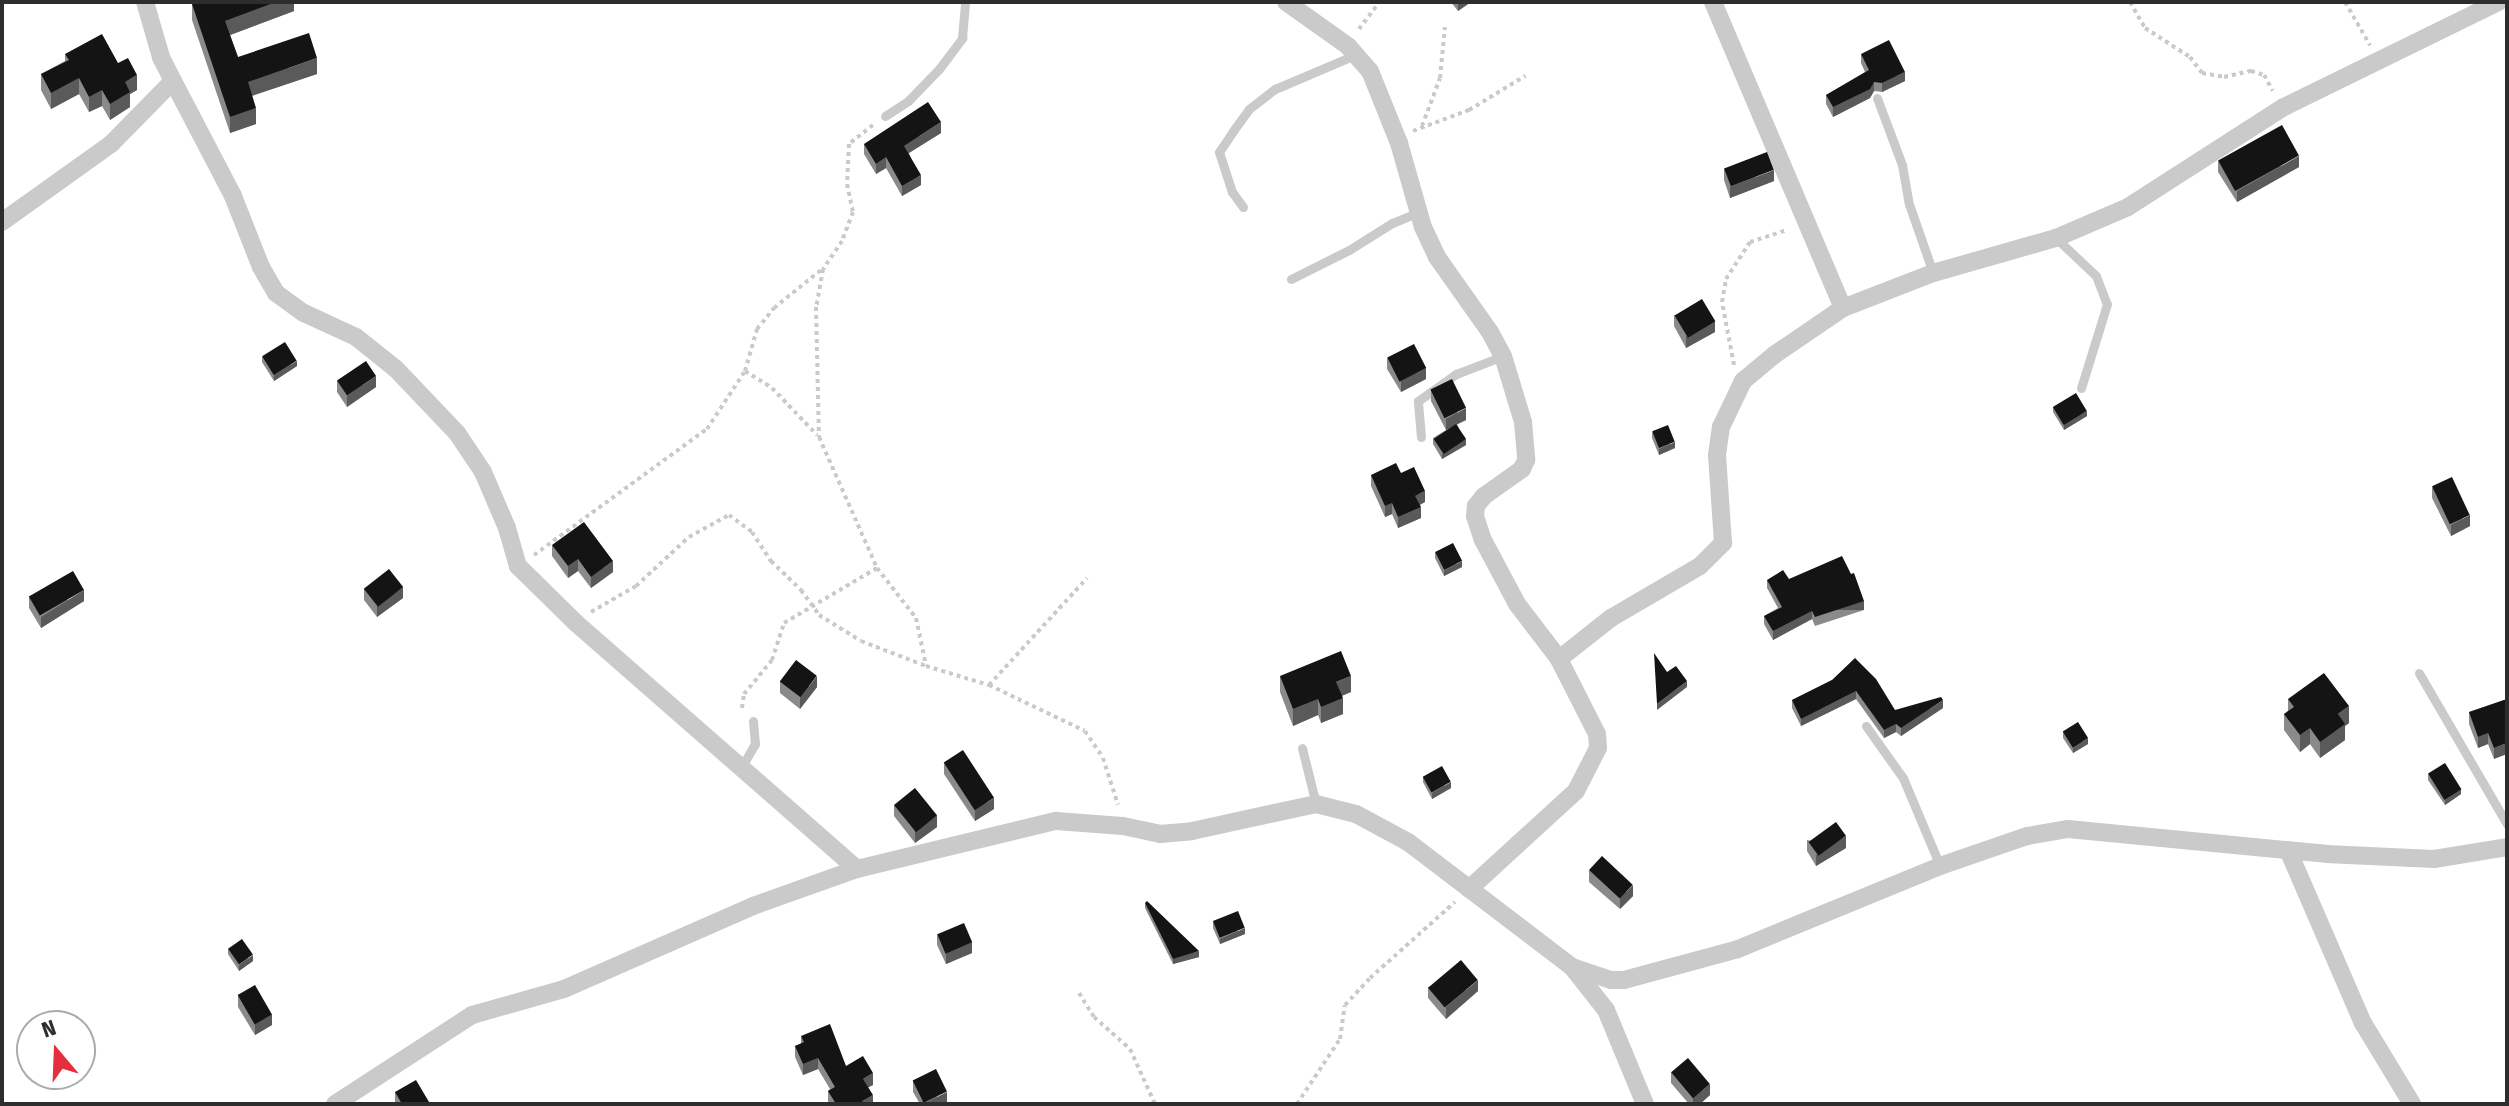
<!DOCTYPE html>
<style>
body{margin:0}
#map{position:relative;width:2509px;height:1106px;overflow:hidden;background:#fff;font-family:"Fira Sans Condensed",sans-serif}
div>[style]{position:absolute}
[style*='--x']{left:calc(var(--x)*1px);top:calc(var(--y)*1px);width:calc(var(--w)*1px);rotate:calc(var(--a)*1deg)}
.path>*{height:4px;margin-top:-2px;transform-origin:0;background:repeating-linear-gradient(90deg,#cacaca 0 4px,transparent 0 8px)}
.service>*{height:9px;margin:-4.5px;padding:0 4.5px;transform-origin:4.5px;border-radius:4.5px;background:#cacaca}
.minor>*{height:18px;margin:-9px;padding:0 9px;transform-origin:9px;border-radius:9px;background:#cacaca}
.wall>*{inset:0;background:#8a8a8a}
.shaded-wall>*{inset:0;background:#5a5a5a;transform-origin:0 0}
.building>*{inset:0;background:#141414;transform-origin:0 0}
span{translate:-50% -50%;white-space:nowrap;text-align:center;line-height:1.15;-webkit-text-stroke:8px #fff;paint-order:stroke}
.frame{position:absolute;inset:0;border:4px solid #2d2d2d;pointer-events:none}
.north{position:absolute;left:16px;top:1010px;width:80px;height:80px;box-sizing:border-box;background:#fff;border:2px solid #ababab;border-radius:50%;rotate:341deg;font-size:22px;font-weight:700;line-height:32px;text-align:center;color:#2d2d2d}
.north::after{content:'';display:block;margin:auto;width:28px;height:36px;background:#e42f3f;clip-path:polygon(50% 0,100% 100%,50% 72%,0 100%)}
</style>
<div id="map">
<div class="path">
<div style="--x:2130;--y:2;--w:30;--a:60"></div>
<div style="--x:2145;--y:28;--w:54;--a:32.8"></div>
<div style="--x:2190;--y:57;--w:20;--a:53"></div>
<div style="--x:2202;--y:73;--w:22;--a:10"></div>
<div style="--x:2224;--y:77;--w:28;--a:-13"></div>
<div style="--x:2251;--y:71;--w:14;--a:17"></div>
<div style="--x:2264;--y:75;--w:18;--a:61"></div>
<div style="--x:2345;--y:2;--w:50;--a:59.8"></div>
<div style="--x:1359;--y:29;--w:34;--a:-53"></div>
<div style="--x:873;--y:125;--w:31;--a:142"></div>
<div style="--x:849;--y:144;--w:40;--a:92.9"></div>
<div style="--x:847;--y:184;--w:29;--a:78"></div>
<div style="--x:853;--y:212;--w:31;--a:111"></div>
<div style="--x:842;--y:241;--w:34;--a:124"></div>
<div style="--x:823;--y:269;--w:39;--a:100"></div>
<div style="--x:816;--y:307;--w:130;--a:88.7"></div>
<div style="--x:819;--y:437;--w:143;--a:66.1"></div>
<div style="--x:877;--y:568;--w:63;--a:52"></div>
<div style="--x:916;--y:618;--w:49;--a:78.2"></div>
<div style="--x:1422;--y:126;--w:51;--a:-69.4"></div>
<div style="--x:1440;--y:78;--w:51;--a:-84.4"></div>
<div style="--x:1413;--y:131;--w:60;--a:-20.6"></div>
<div style="--x:1469;--y:110;--w:66;--a:-31.3"></div>
<div style="--x:1734;--y:365;--w:64;--a:-100.8"></div>
<div style="--x:1722;--y:302;--w:23;--a:-80"></div>
<div style="--x:1726;--y:279;--w:44;--a:-57"></div>
<div style="--x:1750;--y:242;--w:39;--a:-18"></div>
<div style="--x:745;--y:371;--w:32;--a:32"></div>
<div style="--x:772;--y:388;--w:65;--a:46.2"></div>
<div style="--x:534;--y:555;--w:214;--a:-36.1"></div>
<div style="--x:707;--y:429;--w:69;--a:-56.8"></div>
<div style="--x:745;--y:371;--w:44;--a:-74.1"></div>
<div style="--x:757;--y:329;--w:27;--a:-51"></div>
<div style="--x:774;--y:308;--w:60;--a:-39"></div>
<div style="--x:591;--y:612;--w:52;--a:-30"></div>
<div style="--x:636;--y:586;--w:72;--a:-42.8"></div>
<div style="--x:689;--y:537;--w:46;--a:-28.8"></div>
<div style="--x:729;--y:515;--w:29;--a:36"></div>
<div style="--x:752;--y:532;--w:35;--a:57"></div>
<div style="--x:771;--y:561;--w:42;--a:44"></div>
<div style="--x:801;--y:590;--w:31;--a:54"></div>
<div style="--x:819;--y:615;--w:49;--a:31.8"></div>
<div style="--x:861;--y:641;--w:70;--a:21"></div>
<div style="--x:926;--y:666;--w:66;--a:16.8"></div>
<div style="--x:989;--y:685;--w:106;--a:25.6"></div>
<div style="--x:1085;--y:731;--w:32;--a:56"></div>
<div style="--x:1103;--y:758;--w:49;--a:72.3"></div>
<div style="--x:989;--y:685;--w:145;--a:-47.5"></div>
<div style="--x:742;--y:708;--w:14;--a:-82"></div>
<div style="--x:744;--y:694;--w:44;--a:-50.5"></div>
<div style="--x:772;--y:660;--w:39;--a:-72"></div>
<div style="--x:784;--y:623;--w:108;--a:-30.6"></div>
<div style="--x:1079;--y:993;--w:28;--a:58"></div>
<div style="--x:1094;--y:1017;--w:48;--a:41.6"></div>
<div style="--x:1130;--y:1049;--w:60;--a:65.6"></div>
<div style="--x:1297;--y:1104;--w:78;--a:-56.5"></div>
<div style="--x:1340;--y:1039;--w:34;--a:-82"></div>
<div style="--x:1345;--y:1005;--w:37;--a:-47"></div>
<div style="--x:1370;--y:978;--w:114;--a:-41.8"></div>
</div>
<div class="service">
<div style="--x:1877;--y:98;--w:72;--a:69.5"></div>
<div style="--x:1902;--y:165;--w:40;--a:80"></div>
<div style="--x:1909;--y:204;--w:73;--a:70.8"></div>
<div style="--x:885;--y:116;--w:27;--a:-33"></div>
<div style="--x:908;--y:101;--w:45;--a:-45.9"></div>
<div style="--x:939;--y:69;--w:39;--a:-53"></div>
<div style="--x:962;--y:38;--w:36;--a:-85"></div>
<div style="--x:1243;--y:207;--w:19;--a:-126"></div>
<div style="--x:1232;--y:192;--w:42;--a:-108"></div>
<div style="--x:1219;--y:152;--w:25;--a:-56"></div>
<div style="--x:1233;--y:131;--w:27;--a:-54"></div>
<div style="--x:1249;--y:109;--w:33;--a:-38"></div>
<div style="--x:1275;--y:89;--w:89;--a:-23.1"></div>
<div style="--x:2056;--y:238;--w:55;--a:43.5"></div>
<div style="--x:2096;--y:276;--w:30;--a:69"></div>
<div style="--x:2107;--y:304;--w:88;--a:107.2"></div>
<div style="--x:1291;--y:279;--w:65;--a:-26.6"></div>
<div style="--x:1349;--y:250;--w:51;--a:-32.1"></div>
<div style="--x:1392;--y:223;--w:29;--a:-22"></div>
<div style="--x:1421;--y:437;--w:36;--a:-95"></div>
<div style="--x:1418;--y:401;--w:47;--a:-35.4"></div>
<div style="--x:1456;--y:374;--w:50;--a:-21"></div>
<div style="--x:2419;--y:673;--w:175;--a:59.8"></div>
<div style="--x:1866;--y:726;--w:64;--a:54.6"></div>
<div style="--x:1903;--y:778;--w:95;--a:67.2"></div>
<div style="--x:1302;--y:748;--w:58;--a:76"></div>
<div style="--x:741;--y:768;--w:28;--a:-60"></div>
<div style="--x:755;--y:744;--w:23;--a:-95"></div>
</div>
<div class="minor">
<div style="--x:1286;--y:2;--w:76;--a:35.4"></div>
<div style="--x:1348;--y:46;--w:33;--a:49"></div>
<div style="--x:1370;--y:71;--w:78;--a:68.1"></div>
<div style="--x:1399;--y:143;--w:87;--a:74.1"></div>
<div style="--x:1423;--y:227;--w:33;--a:65"></div>
<div style="--x:1437;--y:257;--w:92;--a:54.8"></div>
<div style="--x:1490;--y:332;--w:27;--a:62"></div>
<div style="--x:1503;--y:356;--w:69;--a:73.1"></div>
<div style="--x:1523;--y:422;--w:38;--a:85"></div>
<div style="--x:1526;--y:460;--w:10;--a:114"></div>
<div style="--x:1522;--y:469;--w:47;--a:144.6"></div>
<div style="--x:1484;--y:496;--w:13;--a:129"></div>
<div style="--x:1476;--y:506;--w:10;--a:96"></div>
<div style="--x:1475;--y:516;--w:25;--a:72"></div>
<div style="--x:1483;--y:540;--w:72;--a:62"></div>
<div style="--x:1517;--y:604;--w:69;--a:52.6"></div>
<div style="--x:1713;--y:2;--w:332;--a:67"></div>
<div style="--x:173;--y:81;--w:130;--a:62.4"></div>
<div style="--x:233;--y:196;--w:76;--a:68.5"></div>
<div style="--x:261;--y:267;--w:30;--a:60"></div>
<div style="--x:276;--y:293;--w:34;--a:36"></div>
<div style="--x:304;--y:313;--w:57;--a:24.8"></div>
<div style="--x:356;--y:337;--w:51;--a:38.7"></div>
<div style="--x:396;--y:369;--w:88;--a:46.4"></div>
<div style="--x:457;--y:433;--w:47;--a:56.3"></div>
<div style="--x:483;--y:472;--w:61;--a:66.8"></div>
<div style="--x:507;--y:528;--w:40;--a:74"></div>
<div style="--x:518;--y:566;--w:81;--a:44.5"></div>
<div style="--x:576;--y:623;--w:373;--a:41.2"></div>
<div style="--x:2;--y:222;--w:134;--a:-35.6"></div>
<div style="--x:111;--y:144;--w:88;--a:-45.5"></div>
<div style="--x:173;--y:81;--w:27;--a:-117"></div>
<div style="--x:161;--y:57;--w:57;--a:-106.2"></div>
<div style="--x:2288;--y:850;--w:189;--a:66.6"></div>
<div style="--x:2363;--y:1023;--w:95;--a:58.8"></div>
<div style="--x:1469;--y:889;--w:145;--a:-42.5"></div>
<div style="--x:1576;--y:791;--w:48;--a:-62.9"></div>
<div style="--x:1598;--y:748;--w:14;--a:-94"></div>
<div style="--x:1597;--y:734;--w:84;--a:-116.9"></div>
<div style="--x:1559;--y:659;--w:66;--a:-38.3"></div>
<div style="--x:1611;--y:618;--w:103;--a:-30.3"></div>
<div style="--x:1700;--y:566;--w:33;--a:-45"></div>
<div style="--x:1723;--y:543;--w:88;--a:-93.9"></div>
<div style="--x:1717;--y:455;--w:28;--a:-82"></div>
<div style="--x:1721;--y:427;--w:51;--a:-64.4"></div>
<div style="--x:1743;--y:381;--w:40;--a:-40"></div>
<div style="--x:1774;--y:355;--w:83;--a:-34.3"></div>
<div style="--x:1843;--y:308;--w:97;--a:-21.3"></div>
<div style="--x:1933;--y:273;--w:128;--a:-15.9"></div>
<div style="--x:2056;--y:238;--w:78;--a:-23.3"></div>
<div style="--x:2128;--y:207;--w:183;--a:-32.7"></div>
<div style="--x:2282;--y:108;--w:241;--a:-26.1"></div>
<div style="--x:1572;--y:967;--w:55;--a:51.7"></div>
<div style="--x:1606;--y:1010;--w:102;--a:67.5"></div>
<div style="--x:335;--y:1104;--w:163;--a:-33"></div>
<div style="--x:472;--y:1015;--w:96;--a:-15.8"></div>
<div style="--x:564;--y:989;--w:206;--a:-23.7"></div>
<div style="--x:753;--y:906;--w:110;--a:-19.6"></div>
<div style="--x:857;--y:869;--w:205;--a:-13.6"></div>
<div style="--x:1056;--y:821;--w:67;--a:4.3"></div>
<div style="--x:1123;--y:826;--w:38;--a:12"></div>
<div style="--x:1160;--y:834;--w:32;--a:-5"></div>
<div style="--x:1192;--y:831;--w:127;--a:-12.3"></div>
<div style="--x:1316;--y:804;--w:41;--a:14"></div>
<div style="--x:1356;--y:814;--w:59;--a:28.3"></div>
<div style="--x:1408;--y:842;--w:206;--a:37.3"></div>
<div style="--x:1572;--y:967;--w:41;--a:18.4"></div>
<div style="--x:1611;--y:980;--w:13;--a:0"></div>
<div style="--x:1624;--y:980;--w:118;--a:-15.2"></div>
<div style="--x:1738;--y:949;--w:218;--a:-22.3"></div>
<div style="--x:1940;--y:866;--w:92;--a:-19"></div>
<div style="--x:2027;--y:836;--w:42;--a:-9.7"></div>
<div style="--x:2068;--y:829;--w:259;--a:5.5"></div>
<div style="--x:2326;--y:854;--w:108;--a:2.7"></div>
<div style="--x:2434;--y:859;--w:74;--a:-9.3"></div>
</div>
<div class="wall">
<div style="clip-path:polygon(294px 2px,294px 11px,230px 35px,238px 57px,317px 74px,252px 96px,256px 124px,230px 133px,192px 20px,192px 4px)"></div>
<div style="clip-path:polygon(1451px 2px,1471px 2px,1458px 11px)"></div>
<div style="clip-path:polygon(65px 54px,118px 63px,137px 90px,130px 94px,130px 107px,110px 120px,102px 106px,89px 112px,79px 94px,51px 109px,41px 90px,41px 74px,65px 61px)"></div>
<div style="clip-path:polygon(1861px 54px,1905px 81px,1882px 92px,1874px 91px,1870px 98px,1833px 117px,1826px 104px,1826px 95px,1865px 72px,1861px 63px)"></div>
<div style="clip-path:polygon(941px 133px,909px 153px,921px 185px,902px 196px,886px 168px,876px 174px,864px 154px,864px 144px)"></div>
<div style="clip-path:polygon(2218px 161px,2299px 167px,2237px 202px,2218px 172px)"></div>
<div style="clip-path:polygon(1724px 169px,1774px 181px,1730px 198px,1724px 180px)"></div>
<div style="clip-path:polygon(1674px 315px,1715px 332px,1686px 348px,1674px 326px)"></div>
<div style="clip-path:polygon(262px 357px,297px 366px,274px 381px,262px 362px)"></div>
<div style="clip-path:polygon(1387px 358px,1426px 379px,1401px 392px,1387px 369px)"></div>
<div style="clip-path:polygon(337px 381px,376px 387px,347px 407px,337px 392px)"></div>
<div style="clip-path:polygon(1431px 390px,1466px 420px,1457px 424px,1466px 445px,1442px 459px,1433px 444px,1433px 438px,1446px 430px,1431px 401px)"></div>
<div style="clip-path:polygon(2053px 407px,2087px 416px,2064px 430px,2053px 412px)"></div>
<div style="clip-path:polygon(1652px 432px,1675px 448px,1659px 455px,1652px 438px)"></div>
<div style="clip-path:polygon(1401px 473px,1425px 502px,1420px 505px,1421px 518px,1398px 528px,1392px 514px,1385px 517px,1371px 486px,1371px 475px)"></div>
<div style="clip-path:polygon(2432px 487px,2470px 526px,2451px 536px,2432px 498px)"></div>
<div style="clip-path:polygon(552px 545px,613px 572px,591px 588px,578px 571px,568px 578px,552px 556px)"></div>
<div style="clip-path:polygon(1435px 552px,1462px 567px,1444px 576px,1435px 558px)"></div>
<div style="clip-path:polygon(1789px 579px,1864px 610px,1815px 626px,1812px 619px,1773px 640px,1764px 624px,1764px 616px,1778px 608px,1767px 588px,1767px 580px)"></div>
<div style="clip-path:polygon(364px 589px,403px 598px,377px 617px,364px 600px)"></div>
<div style="clip-path:polygon(29px 597px,84px 601px,41px 628px,29px 608px)"></div>
<div style="clip-path:polygon(1280px 676px,1351px 692px,1342px 696px,1343px 714px,1321px 723px,1318px 715px,1293px 726px,1280px 692px)"></div>
<div style="clip-path:polygon(1832px 680px,1895px 710px,1943px 708px,1901px 736px,1896px 732px,1884px 738px,1856px 699px,1801px 726px,1792px 708px,1792px 700px)"></div>
<div style="clip-path:polygon(780px 682px,817px 687px,800px 709px,780px 693px)"></div>
<div style="clip-path:polygon(2288px 699px,2349px 723px,2345px 726px,2345px 740px,2320px 758px,2310px 744px,2300px 752px,2284px 730px,2284px 714px,2288px 711px)"></div>
<div style="clip-path:polygon(2507px 699px,2494px 759px,2488px 744px,2478px 748px,2469px 724px,2469px 712px)"></div>
<div style="clip-path:polygon(2063px 732px,2088px 744px,2073px 753px,2063px 738px)"></div>
<div style="clip-path:polygon(944px 763px,994px 809px,975px 821px,944px 774px)"></div>
<div style="clip-path:polygon(2428px 774px,2461px 794px,2445px 805px,2428px 780px)"></div>
<div style="clip-path:polygon(1423px 777px,1451px 788px,1432px 799px,1423px 782px)"></div>
<div style="clip-path:polygon(894px 805px,937px 827px,915px 843px,894px 816px)"></div>
<div style="clip-path:polygon(1807px 840px,1846px 848px,1816px 866px,1807px 851px)"></div>
<div style="clip-path:polygon(1589px 870px,1633px 896px,1620px 909px,1589px 882px)"></div>
<div style="clip-path:polygon(1145px 903px,1199px 957px,1173px 964px,1145px 908px)"></div>
<div style="clip-path:polygon(1213px 922px,1245px 934px,1220px 944px,1213px 928px)"></div>
<div style="clip-path:polygon(937px 934px,972px 953px,946px 964px,937px 945px)"></div>
<div style="clip-path:polygon(228px 949px,253px 961px,239px 971px,228px 954px)"></div>
<div style="clip-path:polygon(1428px 987px,1478px 991px,1446px 1019px,1428px 998px)"></div>
<div style="clip-path:polygon(238px 995px,272px 1025px,255px 1035px,238px 1007px)"></div>
<div style="clip-path:polygon(801px 1036px,873px 1085px,868px 1087px,873px 1104px,829px 1104px,828px 1102px,828px 1091px,830px 1089px,818px 1069px,803px 1075px,795px 1057px,795px 1046px,801px 1044px)"></div>
<div style="clip-path:polygon(1671px 1072px,1710px 1095px,1700px 1104px,1689px 1104px,1671px 1083px)"></div>
<div style="clip-path:polygon(913px 1081px,947px 1103px,920px 1104px,913px 1092px)"></div>
<div style="clip-path:polygon(395px 1092px,429px 1104px,395px 1104px)"></div>
</div>
<div class="shaded-wall">
<div style="clip-path:polygon(276px 2px,294px 2px,294px 11px,225px 37px,225px 21px)"></div>
<div style="clip-path:polygon(1458px 2px,1471px 2px,1458px 11px)"></div>
<div style="clip-path:polygon(317px 58px,317px 74px,248px 97px,248px 82px)"></div>
<div style="clip-path:polygon(1905px 72px,1905px 81px,1882px 92px,1882px 83px)"></div>
<div style="clip-path:polygon(137px 75px,137px 90px,130px 94px,130px 107px,110px 120px,110px 104px,125px 82px)"></div>
<div style="clip-path:polygon(79px 78px,79px 94px,51px 109px,51px 93px)"></div>
<div style="clip-path:polygon(1874px 82px,1874px 91px,1870px 98px,1833px 117px,1833px 107px)"></div>
<div style="clip-path:polygon(102px 90px,102px 106px,89px 112px,89px 97px)"></div>
<div style="clip-path:polygon(256px 108px,256px 124px,230px 133px,230px 117px)"></div>
<div style="clip-path:polygon(941px 122px,941px 133px,904px 156px,904px 146px)"></div>
<div style="clip-path:polygon(2299px 156px,2299px 167px,2237px 202px,2237px 191px)"></div>
<div style="clip-path:polygon(886px 157px,886px 168px,876px 174px,876px 164px)"></div>
<div style="clip-path:polygon(1774px 170px,1774px 181px,1730px 198px,1730px 187px)"></div>
<div style="clip-path:polygon(921px 175px,921px 185px,902px 196px,902px 186px)"></div>
<div style="clip-path:polygon(1715px 321px,1715px 332px,1686px 348px,1686px 336px)"></div>
<div style="clip-path:polygon(297px 361px,297px 366px,274px 381px,274px 375px)"></div>
<div style="clip-path:polygon(1426px 368px,1426px 379px,1401px 392px,1401px 381px)"></div>
<div style="clip-path:polygon(376px 376px,376px 387px,347px 407px,347px 396px)"></div>
<div style="clip-path:polygon(1466px 408px,1466px 420px,1446px 430px,1446px 419px)"></div>
<div style="clip-path:polygon(2087px 411px,2087px 416px,2064px 430px,2064px 424px)"></div>
<div style="clip-path:polygon(1466px 439px,1466px 445px,1442px 459px,1442px 454px)"></div>
<div style="clip-path:polygon(1675px 442px,1675px 448px,1659px 455px,1659px 449px)"></div>
<div style="clip-path:polygon(1425px 491px,1425px 502px,1415px 507px,1415px 496px)"></div>
<div style="clip-path:polygon(1392px 503px,1392px 514px,1385px 517px,1385px 506px)"></div>
<div style="clip-path:polygon(1421px 507px,1421px 518px,1398px 528px,1398px 517px)"></div>
<div style="clip-path:polygon(2470px 515px,2470px 526px,2451px 536px,2451px 525px)"></div>
<div style="clip-path:polygon(578px 559px,578px 571px,568px 578px,568px 566px)"></div>
<div style="clip-path:polygon(613px 561px,613px 572px,591px 588px,591px 577px)"></div>
<div style="clip-path:polygon(1462px 561px,1462px 567px,1444px 576px,1444px 571px)"></div>
<div style="clip-path:polygon(403px 587px,403px 598px,377px 617px,377px 606px)"></div>
<div style="clip-path:polygon(84px 590px,84px 601px,41px 628px,41px 617px)"></div>
<div style="left:1864px;top:601px;width:9px;height:52px;rotate:90deg"></div>
<div style="clip-path:polygon(1812px 611px,1812px 619px,1773px 640px,1773px 631px)"></div>
<div style="clip-path:polygon(817px 676px,817px 687px,800px 709px,800px 698px)"></div>
<div style="clip-path:polygon(1351px 676px,1351px 692px,1336px 698px,1336px 682px)"></div>
<div style="clip-path:polygon(1687px 681px,1687px 687px,1657px 710px,1657px 704px)"></div>
<div style="clip-path:polygon(1856px 691px,1856px 699px,1801px 726px,1801px 719px)"></div>
<div style="clip-path:polygon(1343px 698px,1343px 714px,1321px 723px,1321px 707px)"></div>
<div style="clip-path:polygon(1318px 699px,1318px 715px,1293px 726px,1293px 709px)"></div>
<div style="clip-path:polygon(1943px 700px,1943px 708px,1901px 736px,1901px 728px)"></div>
<div style="clip-path:polygon(2349px 706px,2349px 723px,2345px 726px,2345px 740px,2320px 758px,2320px 742px,2338px 714px)"></div>
<div style="clip-path:polygon(1896px 724px,1896px 732px,1884px 738px,1884px 730px)"></div>
<div style="clip-path:polygon(2310px 728px,2310px 744px,2300px 752px,2300px 735px)"></div>
<div style="clip-path:polygon(2488px 733px,2488px 744px,2478px 748px,2478px 737px)"></div>
<div style="clip-path:polygon(2088px 738px,2088px 744px,2073px 753px,2073px 748px)"></div>
<div style="clip-path:polygon(2507px 743px,2507px 754px,2494px 759px,2494px 748px)"></div>
<div style="clip-path:polygon(1451px 782px,1451px 788px,1432px 799px,1432px 793px)"></div>
<div style="clip-path:polygon(2461px 789px,2461px 794px,2445px 805px,2445px 800px)"></div>
<div style="clip-path:polygon(994px 798px,994px 809px,975px 821px,975px 810px)"></div>
<div style="clip-path:polygon(937px 815px,937px 827px,915px 843px,915px 831px)"></div>
<div style="clip-path:polygon(1846px 836px,1846px 848px,1816px 866px,1816px 855px)"></div>
<div style="clip-path:polygon(1633px 885px,1633px 896px,1620px 909px,1620px 898px)"></div>
<div style="clip-path:polygon(1245px 928px,1245px 934px,1220px 944px,1220px 939px)"></div>
<div style="clip-path:polygon(972px 942px,972px 953px,946px 964px,946px 953px)"></div>
<div style="clip-path:polygon(1199px 951px,1199px 957px,1173px 964px,1173px 959px)"></div>
<div style="clip-path:polygon(253px 955px,253px 961px,239px 971px,239px 965px)"></div>
<div style="clip-path:polygon(1478px 980px,1478px 991px,1446px 1019px,1446px 1007px)"></div>
<div style="clip-path:polygon(272px 1014px,272px 1025px,255px 1035px,255px 1024px)"></div>
<div style="clip-path:polygon(818px 1058px,818px 1069px,803px 1075px,803px 1064px)"></div>
<div style="clip-path:polygon(873px 1073px,873px 1085px,863px 1090px,863px 1079px)"></div>
<div style="clip-path:polygon(1710px 1084px,1710px 1095px,1700px 1104px,1693px 1104px,1693px 1098px)"></div>
<div style="clip-path:polygon(947px 1092px,947px 1103px,925px 1104px,925px 1103px)"></div>
<div style="clip-path:polygon(873px 1095px,873px 1104px,862px 1104px,862px 1101px)"></div>
</div>
<div class="building">
<div style="clip-path:polygon(197px 2px,276px 2px,225px 21px,238px 57px,309px 33px,317px 58px,248px 82px,256px 108px,230px 117px,192px 4px)"></div>
<div style="clip-path:polygon(102px 34px,118px 63px,128px 58px,137px 75px,125px 82px,130px 92px,110px 104px,102px 90px,89px 97px,79px 78px,51px 93px,41px 74px,69px 60px,65px 54px)"></div>
<div style="clip-path:polygon(1889px 40px,1905px 72px,1882px 83px,1874px 82px,1870px 89px,1833px 107px,1826px 95px,1869px 70px,1861px 54px)"></div>
<div style="clip-path:polygon(928px 102px,941px 122px,904px 146px,921px 175px,902px 186px,886px 157px,876px 164px,864px 144px)"></div>
<div style="left:2282px;top:125px;width:35px;height:73px;rotate:61deg"></div>
<div style="left:1767px;top:152px;width:19px;height:46px;rotate:69deg"></div>
<div style="left:1702px;top:299px;width:26px;height:32px;rotate:59deg"></div>
<div style="left:285px;top:342px;width:22px;height:27px;rotate:58deg"></div>
<div style="left:1414px;top:344px;width:27px;height:30px;rotate:63deg"></div>
<div style="left:366px;top:361px;width:18px;height:35px;rotate:56deg"></div>
<div style="left:1452px;top:379px;width:32px;height:24px;rotate:64deg"></div>
<div style="left:2076px;top:393px;width:21px;height:27px;rotate:59deg"></div>
<div style="left:1456px;top:424px;width:18px;height:27px;rotate:56deg"></div>
<div style="left:1668px;top:425px;width:18px;height:17px;rotate:68deg"></div>
<div style="clip-path:polygon(1396px 463px,1401px 473px,1414px 467px,1425px 491px,1415px 496px,1421px 507px,1398px 517px,1392px 503px,1385px 506px,1371px 475px)"></div>
<div style="left:2452px;top:477px;width:42px;height:22px;rotate:65deg"></div>
<div style="clip-path:polygon(584px 522px,613px 561px,591px 577px,578px 559px,568px 566px,552px 545px)"></div>
<div style="left:1453px;top:543px;width:20px;height:20px;rotate:63deg"></div>
<div style="clip-path:polygon(1842px 556px,1851px 574px,1854px 573px,1864px 601px,1815px 617px,1812px 611px,1773px 631px,1764px 616px,1782px 607px,1767px 580px,1783px 570px,1789px 579px)"></div>
<div style="left:389px;top:569px;width:23px;height:32px;rotate:52deg"></div>
<div style="left:73px;top:571px;width:22px;height:51px;rotate:60deg"></div>
<div style="clip-path:polygon(1341px 651px,1351px 676px,1336px 682px,1343px 698px,1321px 707px,1318px 699px,1293px 709px,1280px 676px)"></div>
<div style="clip-path:polygon(1654px 653px,1667px 672px,1676px 666px,1687px 681px,1657px 704px)"></div>
<div style="clip-path:polygon(1855px 658px,1876px 679px,1895px 710px,1941px 697px,1943px 700px,1901px 728px,1896px 724px,1884px 730px,1856px 691px,1801px 719px,1792px 700px,1832px 680px)"></div>
<div style="left:796px;top:660px;width:26px;height:27px;rotate:37deg"></div>
<div style="clip-path:polygon(2324px 673px,2349px 706px,2338px 714px,2345px 724px,2320px 742px,2310px 728px,2300px 735px,2284px 714px,2294px 707px,2288px 699px)"></div>
<div style="clip-path:polygon(2507px 699px,2507px 743px,2494px 748px,2488px 733px,2478px 737px,2469px 712px)"></div>
<div style="left:2078px;top:722px;width:19px;height:18px;rotate:58deg"></div>
<div style="left:963px;top:750px;width:57px;height:23px;rotate:57deg"></div>
<div style="left:2445px;top:763px;width:31px;height:20px;rotate:58deg"></div>
<div style="left:1442px;top:766px;width:18px;height:22px;rotate:61deg"></div>
<div style="left:915px;top:788px;width:35px;height:27px;rotate:51deg"></div>
<div style="left:1836px;top:822px;width:17px;height:34px;rotate:54deg"></div>
<div style="left:1602px;top:856px;width:42px;height:19px;rotate:43deg"></div>
<div style="clip-path:polygon(1147px 901px,1199px 951px,1173px 959px,1145px 903px)"></div>
<div style="left:1238px;top:911px;width:18px;height:27px;rotate:68deg"></div>
<div style="left:964px;top:923px;width:21px;height:29px;rotate:67deg"></div>
<div style="left:242px;top:939px;width:19px;height:17px;rotate:55deg"></div>
<div style="left:1461px;top:960px;width:26px;height:43px;rotate:50deg"></div>
<div style="left:255px;top:985px;width:34px;height:20px;rotate:60deg"></div>
<div style="clip-path:polygon(830px 1024px,846px 1066px,863px 1056px,873px 1073px,863px 1079px,873px 1095px,862px 1101px,864px 1104px,836px 1104px,828px 1091px,835px 1087px,818px 1058px,803px 1064px,795px 1046px,804px 1042px,801px 1036px)"></div>
<div style="left:1688px;top:1058px;width:34px;height:22px;rotate:50deg"></div>
<div style="left:936px;top:1069px;width:25px;height:26px;rotate:64deg"></div>
<div style="clip-path:polygon(416px 1080px,429px 1102px,426px 1104px,402px 1104px,395px 1092px)"></div>
</div>
<div class="frame"></div>
<div class="north">N</div>
</div>
